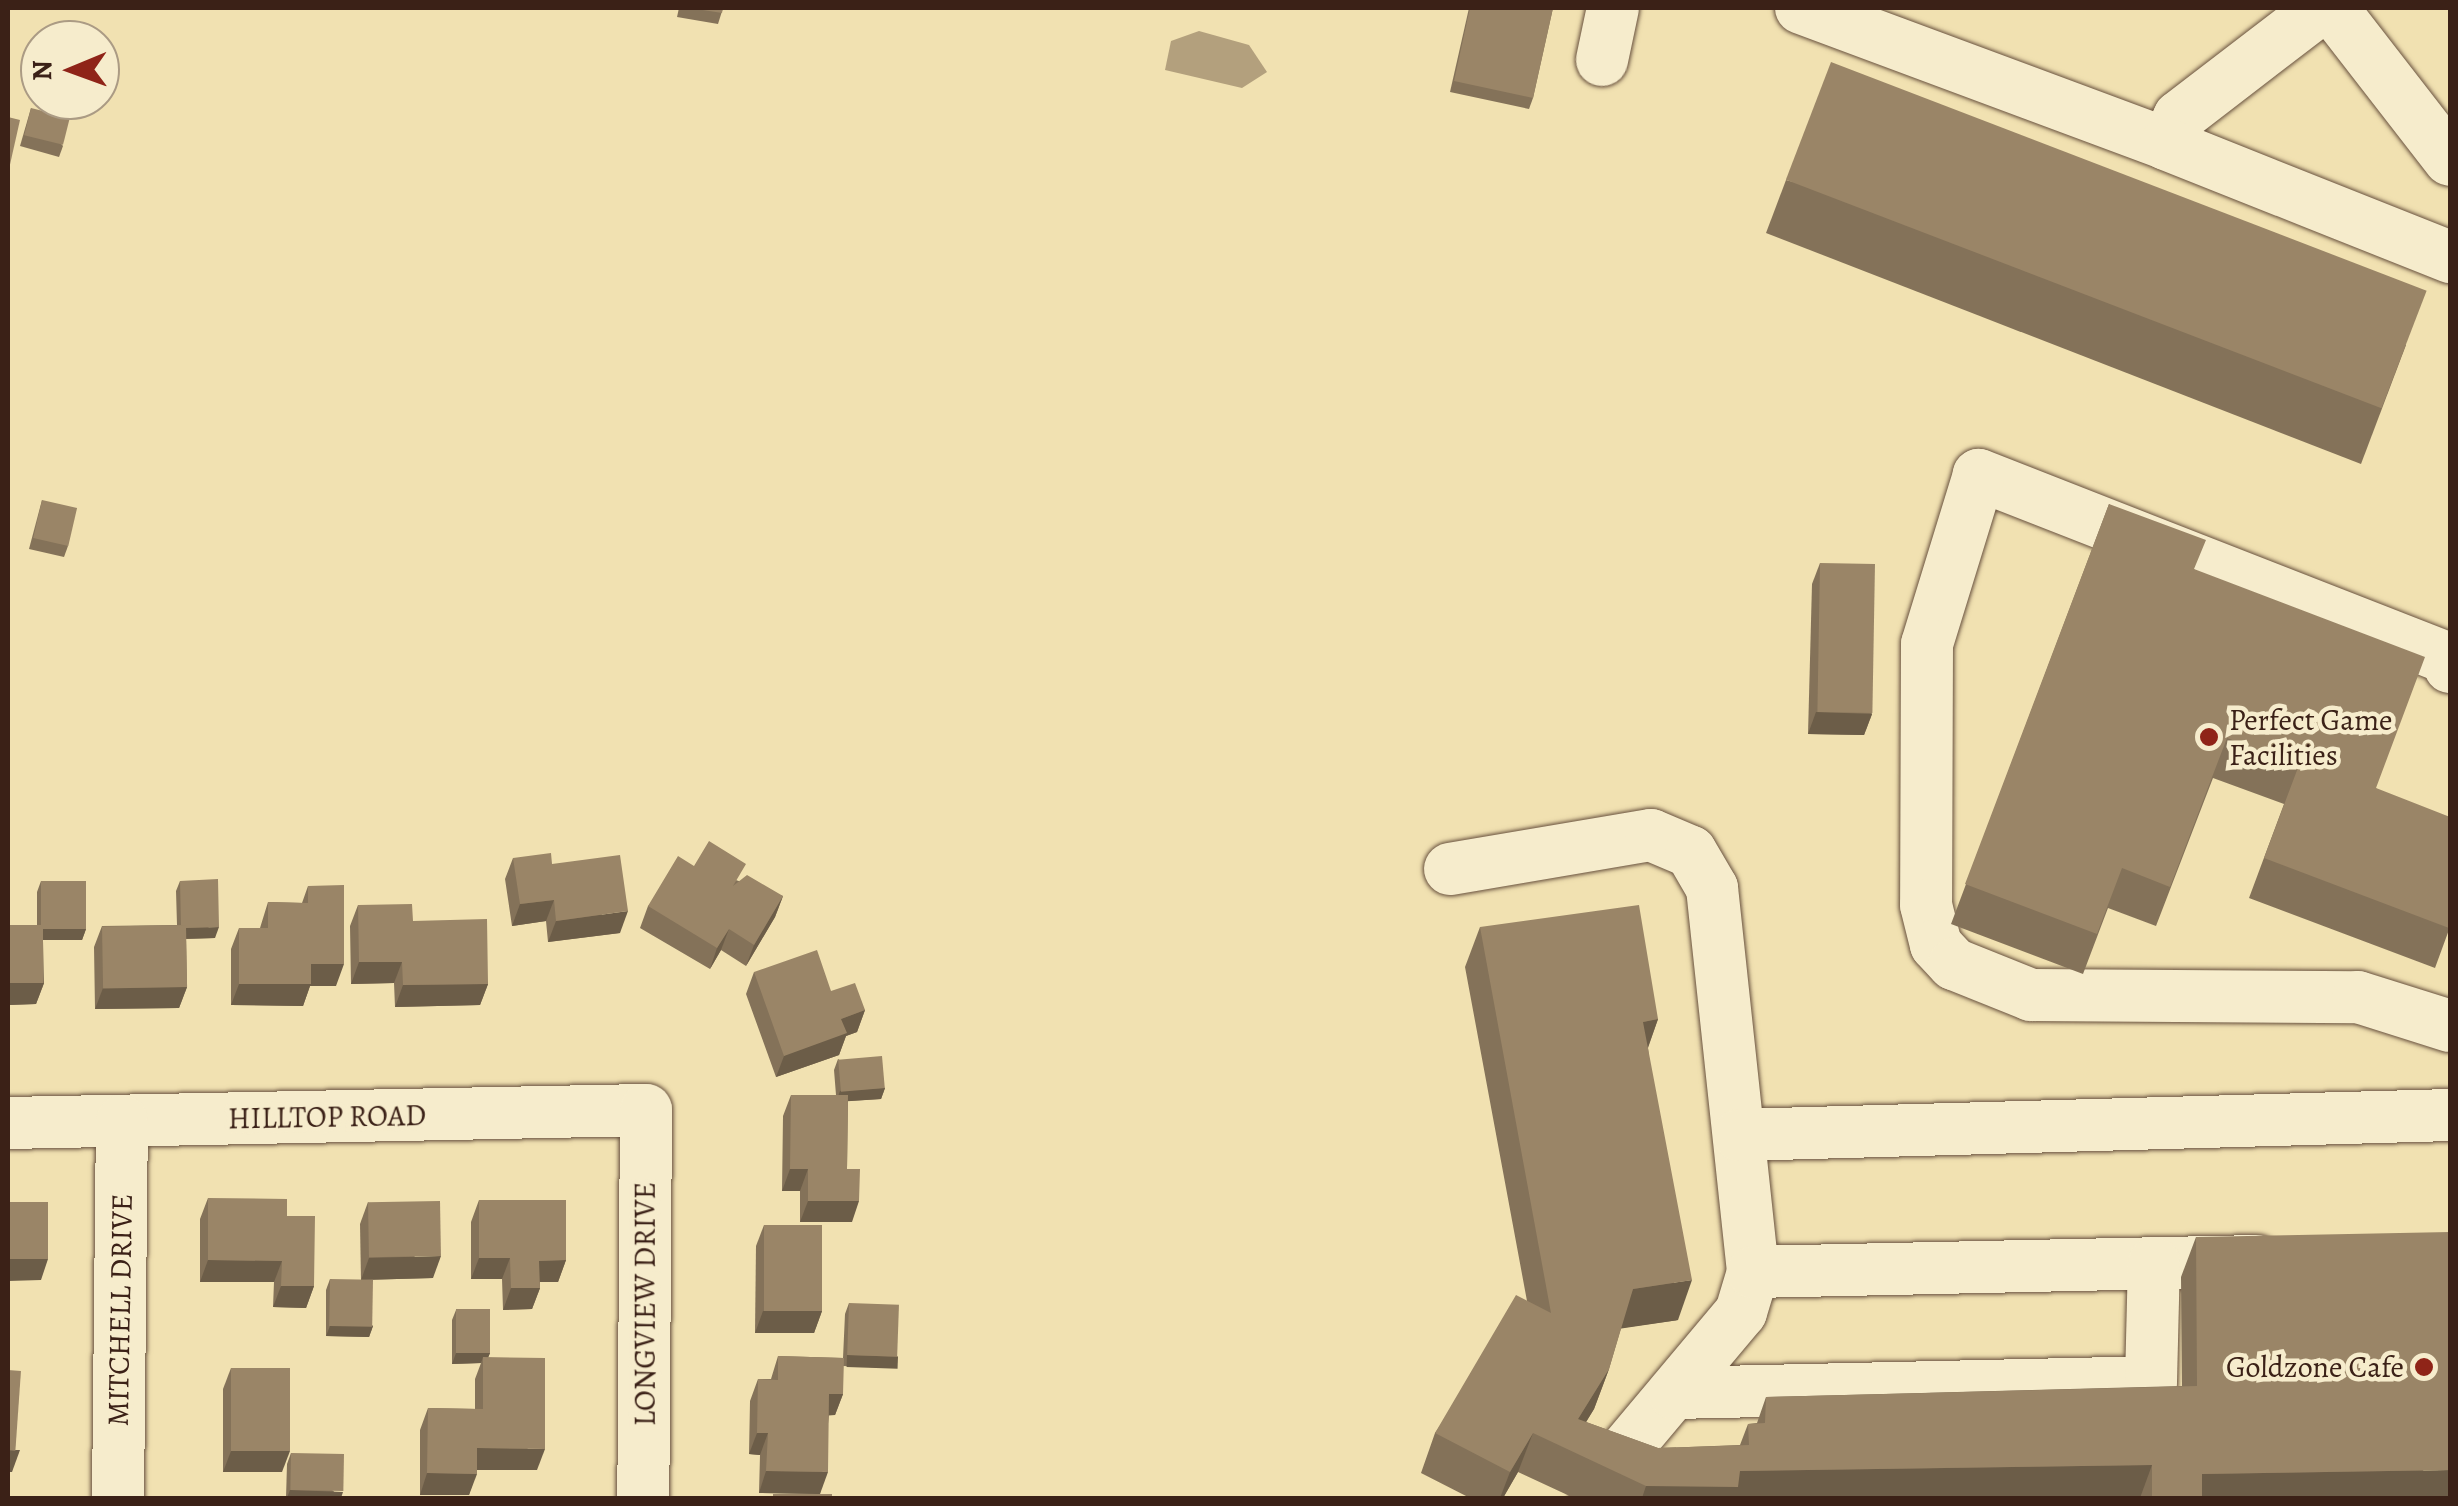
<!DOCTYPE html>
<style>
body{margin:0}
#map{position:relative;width:2458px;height:1506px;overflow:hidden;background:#f1e1b1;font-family:Alegreya,serif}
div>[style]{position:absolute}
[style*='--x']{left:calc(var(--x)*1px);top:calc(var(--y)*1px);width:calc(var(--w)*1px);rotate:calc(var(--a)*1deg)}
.water>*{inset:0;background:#b3a07d}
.roads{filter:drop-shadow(0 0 2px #68513e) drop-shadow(0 0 2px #68513e)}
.minor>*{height:52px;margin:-26px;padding:0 26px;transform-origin:26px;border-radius:26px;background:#f6eccc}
.wall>*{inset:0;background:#847259}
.shaded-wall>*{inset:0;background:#6c5d48;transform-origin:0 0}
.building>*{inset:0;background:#9a8567;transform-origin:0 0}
.dots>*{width:28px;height:28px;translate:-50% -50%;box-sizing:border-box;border:5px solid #f6eccc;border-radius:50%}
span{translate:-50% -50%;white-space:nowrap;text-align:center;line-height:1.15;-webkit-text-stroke:9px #f6eccc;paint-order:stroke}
.poi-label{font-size:30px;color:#3b2117}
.left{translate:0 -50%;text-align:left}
.right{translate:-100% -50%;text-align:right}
.street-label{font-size:30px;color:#3b2117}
.frame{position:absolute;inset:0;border:10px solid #3b2117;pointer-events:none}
.north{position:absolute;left:20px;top:20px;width:100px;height:100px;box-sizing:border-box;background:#f6eccc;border:2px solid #ab9b84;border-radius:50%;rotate:269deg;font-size:28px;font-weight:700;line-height:40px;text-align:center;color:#3b2117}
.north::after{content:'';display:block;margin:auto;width:35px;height:45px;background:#8f2418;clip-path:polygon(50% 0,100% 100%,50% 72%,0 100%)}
</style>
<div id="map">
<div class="water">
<div style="clip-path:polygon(1199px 31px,1249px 45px,1267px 72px,1242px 88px,1165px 70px,1171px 41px)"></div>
</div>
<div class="roads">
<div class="minor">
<div style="--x:1801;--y:8;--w:390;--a:20.4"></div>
<div style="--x:2166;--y:144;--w:30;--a:-64"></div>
<div style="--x:2179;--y:117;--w:179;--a:-37.5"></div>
<div style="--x:2332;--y:8;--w:192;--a:52.2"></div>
<div style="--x:1602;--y:60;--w:53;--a:-78.1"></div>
<div style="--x:2166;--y:144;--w:306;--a:21.7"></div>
<div style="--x:2450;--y:667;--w:9;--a:-108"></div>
<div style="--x:2447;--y:658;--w:503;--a:-158.64"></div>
<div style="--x:1979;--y:475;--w:177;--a:107.1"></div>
<div style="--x:1927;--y:644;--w:261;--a:90.2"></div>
<div style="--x:1926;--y:905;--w:41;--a:76"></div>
<div style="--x:1936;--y:945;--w:26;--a:47"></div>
<div style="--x:1954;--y:964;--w:83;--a:21.9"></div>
<div style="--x:2031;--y:995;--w:327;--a:0.4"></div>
<div style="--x:2358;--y:997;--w:96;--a:17.5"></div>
<div style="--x:1450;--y:869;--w:204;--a:-9.6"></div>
<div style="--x:1651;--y:835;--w:43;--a:23"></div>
<div style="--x:1691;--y:852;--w:42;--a:59.7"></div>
<div style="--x:1712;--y:888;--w:386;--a:83.9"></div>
<div style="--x:1753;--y:1272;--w:42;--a:106.7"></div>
<div style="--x:1741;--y:1312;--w:212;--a:130"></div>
<div style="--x:1605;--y:1474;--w:26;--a:111"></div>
<div style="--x:8;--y:1123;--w:638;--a:-1.17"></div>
<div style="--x:646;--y:1110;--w:388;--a:90.4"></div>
<div style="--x:1739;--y:1135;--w:711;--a:-1.61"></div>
<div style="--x:1753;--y:1272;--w:504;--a:-1.25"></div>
<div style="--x:1674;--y:1393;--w:477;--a:-1.3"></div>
<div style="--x:2151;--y:1382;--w:119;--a:-88.6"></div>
<div style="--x:118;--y:1498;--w:377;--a:-89.4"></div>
</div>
</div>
<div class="wall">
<div style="clip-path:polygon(679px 8px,723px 8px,718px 24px,677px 17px)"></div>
<div style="clip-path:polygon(1469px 8px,1553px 8px,1533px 98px,1529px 109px,1450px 92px)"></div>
<div style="clip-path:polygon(31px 108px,63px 146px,59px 157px,20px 146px)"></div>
<div style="clip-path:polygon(1786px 180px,2406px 345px,2361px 464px,1766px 233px)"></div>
<div style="clip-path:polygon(42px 500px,68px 546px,64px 557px,29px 549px)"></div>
<div style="clip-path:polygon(2109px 504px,2195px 570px,2376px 788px,2450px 927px,2435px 968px,2249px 898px,2284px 804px,2213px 778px,2156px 926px,2108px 908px,2083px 974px,1951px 924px)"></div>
<div style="clip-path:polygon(1820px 563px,1872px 714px,1864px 735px,1808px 734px,1812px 584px)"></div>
<div style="clip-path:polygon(513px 858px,552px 864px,620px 933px,548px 942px,546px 921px,512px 926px,505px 879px)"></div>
<div style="clip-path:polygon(694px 866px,783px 896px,775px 917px,746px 966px,721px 950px,710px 969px,640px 928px,648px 906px)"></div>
<div style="clip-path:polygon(41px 881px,86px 929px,82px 940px,43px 940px,44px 983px,36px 1004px,8px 1005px,8px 925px,37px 925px,37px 892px)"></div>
<div style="clip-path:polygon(180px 881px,215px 938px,186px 939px,187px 987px,179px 1008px,95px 1009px,94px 947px,102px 926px,177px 925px,176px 891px)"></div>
<div style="clip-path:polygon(308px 886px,336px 986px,310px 986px,303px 1006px,231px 1005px,231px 949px,239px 928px,260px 928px,268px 902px,302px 903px)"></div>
<div style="clip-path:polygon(358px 905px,413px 921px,488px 984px,480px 1005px,395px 1007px,394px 983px,351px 984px,350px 926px)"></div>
<div style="clip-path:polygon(1480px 927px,1658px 1019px,1648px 1048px,1678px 1320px,1621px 1328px,1609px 1369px,1594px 1409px,1586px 1422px,1658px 1448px,1740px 1445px,1748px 1424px,1757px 1423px,1766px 1397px,2182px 1386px,2181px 1277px,2196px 1237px,2450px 1498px,1574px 1498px,1518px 1472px,1503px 1498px,1470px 1498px,1421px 1473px,1435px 1433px,1527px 1301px,1465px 967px)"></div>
<div style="clip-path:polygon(754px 972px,831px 991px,865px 1010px,857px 1032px,846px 1036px,839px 1055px,776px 1077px,746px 994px)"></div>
<div style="clip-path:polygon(838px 1059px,885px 1088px,881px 1099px,848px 1101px,847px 1169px,852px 1222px,800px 1222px,800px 1191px,782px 1191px,783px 1116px,791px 1095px,836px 1095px,834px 1070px)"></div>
<div style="clip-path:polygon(208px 1198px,287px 1216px,314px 1286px,306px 1308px,273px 1307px,274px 1282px,200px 1282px,200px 1219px)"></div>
<div style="clip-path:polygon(479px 1200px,566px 1260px,558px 1282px,540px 1282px,540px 1288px,532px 1309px,503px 1310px,502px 1279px,471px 1279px,471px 1222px)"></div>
<div style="clip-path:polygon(368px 1202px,433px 1278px,361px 1280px,360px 1224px)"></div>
<div style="clip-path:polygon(764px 1225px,822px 1311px,814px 1333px,755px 1333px,756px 1246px)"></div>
<div style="clip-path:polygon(330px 1279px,373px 1326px,369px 1337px,326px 1336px,326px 1290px)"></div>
<div style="clip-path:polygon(849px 1303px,898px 1357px,894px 1368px,843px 1366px,843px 1394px,835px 1415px,829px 1415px,820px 1494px,759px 1493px,760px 1455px,749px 1454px,750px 1401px,758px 1379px,771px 1379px,778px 1356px,843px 1358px,845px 1314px)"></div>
<div style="clip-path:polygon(456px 1310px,490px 1353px,488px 1357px,537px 1470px,477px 1470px,469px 1495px,420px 1495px,420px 1430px,428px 1408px,475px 1409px,475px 1379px,481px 1363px,452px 1364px,452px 1320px)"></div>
<div style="clip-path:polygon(231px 1368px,282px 1472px,223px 1472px,223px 1389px)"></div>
<div style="clip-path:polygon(291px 1453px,341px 1498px,286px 1498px,287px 1464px)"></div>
</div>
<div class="shaded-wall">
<div style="clip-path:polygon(1816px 712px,1872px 714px,1864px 735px,1808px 734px)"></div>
<div style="clip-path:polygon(783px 896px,775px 917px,746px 966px,754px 945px)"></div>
<div style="clip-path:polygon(554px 900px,546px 921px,512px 926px,520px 904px)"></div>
<div style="clip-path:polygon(628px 911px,620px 933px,548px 942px,556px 921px)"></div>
<div style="clip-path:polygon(219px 927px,215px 938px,178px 939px,181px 928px)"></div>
<div style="clip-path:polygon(41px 929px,86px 929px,82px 940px,37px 940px)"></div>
<div style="clip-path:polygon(729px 929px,721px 950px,710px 969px,717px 948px)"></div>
<div style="clip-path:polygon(359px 962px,402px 962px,394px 983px,351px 984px)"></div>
<div style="clip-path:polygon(311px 964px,344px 964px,336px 986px,310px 986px,303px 1006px,231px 1005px,239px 984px)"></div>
<div style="clip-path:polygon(8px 983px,44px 983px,36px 1004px,8px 1005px)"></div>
<div style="clip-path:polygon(488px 984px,480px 1005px,395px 1007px,403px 985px)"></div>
<div style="clip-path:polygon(187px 987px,179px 1008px,95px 1009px,103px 988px)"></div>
<div style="clip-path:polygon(865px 1010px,857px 1032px,846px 1036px,839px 1055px,776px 1077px,784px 1056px,841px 1019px)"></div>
<div style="clip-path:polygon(1658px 1019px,1644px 1058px,1643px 1022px)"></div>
<div style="clip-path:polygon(885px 1088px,881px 1099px,836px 1102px,840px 1091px)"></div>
<div style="clip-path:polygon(790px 1169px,808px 1169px,800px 1191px,782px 1191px)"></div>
<div style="clip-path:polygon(808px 1201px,859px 1201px,852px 1222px,800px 1222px)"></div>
<div style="clip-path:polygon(441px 1256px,433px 1278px,361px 1280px,369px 1258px)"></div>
<div style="clip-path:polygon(479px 1258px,510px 1258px,502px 1279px,471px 1279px)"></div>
<div style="clip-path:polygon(8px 1259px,48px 1259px,41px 1280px,8px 1281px)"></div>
<div style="clip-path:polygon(208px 1260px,282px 1261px,274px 1282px,200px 1282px)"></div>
<div style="clip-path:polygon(566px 1260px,558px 1282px,531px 1282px,539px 1261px)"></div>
<div style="clip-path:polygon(1692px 1280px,1678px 1320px,1618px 1329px,1633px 1289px)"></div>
<div style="clip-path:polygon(281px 1286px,314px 1286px,306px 1308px,273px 1307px)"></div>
<div style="clip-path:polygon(511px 1288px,540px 1288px,532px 1309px,503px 1310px)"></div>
<div style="clip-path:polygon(763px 1311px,822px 1311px,814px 1333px,755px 1333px)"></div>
<div style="clip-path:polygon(330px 1326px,373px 1326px,369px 1337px,326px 1336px)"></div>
<div style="clip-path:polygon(456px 1353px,490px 1353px,486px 1363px,483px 1357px,481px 1363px,452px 1364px)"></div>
<div style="left:847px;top:1355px;width:51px;height:12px;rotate:2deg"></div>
<div style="clip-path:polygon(1609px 1369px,1594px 1409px,1569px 1450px,1578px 1419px)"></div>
<div style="clip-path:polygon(829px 1394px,843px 1394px,835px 1415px,822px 1416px)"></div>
<div style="clip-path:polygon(757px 1433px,768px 1433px,760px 1455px,749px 1454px)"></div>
<div style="clip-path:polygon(1533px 1433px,1518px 1472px,1503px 1498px,1500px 1498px,1510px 1472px)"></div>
<div style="clip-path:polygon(477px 1448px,545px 1449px,537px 1470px,470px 1470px)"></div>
<div style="clip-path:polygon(8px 1450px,20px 1450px,12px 1472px,8px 1472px)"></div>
<div style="clip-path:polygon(231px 1451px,290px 1451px,282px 1472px,223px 1472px)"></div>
<div style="clip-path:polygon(2152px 1465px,2140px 1498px,1642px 1498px,1646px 1486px,1740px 1471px)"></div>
<div style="clip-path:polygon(2450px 1470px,2450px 1498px,2193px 1498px,2202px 1474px)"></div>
<div style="clip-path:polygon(766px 1471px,828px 1472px,820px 1494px,759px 1493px)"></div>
<div style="clip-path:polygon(427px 1473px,477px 1474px,469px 1495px,420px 1495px)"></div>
<div style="clip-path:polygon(290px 1490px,343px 1492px,341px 1498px,287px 1498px)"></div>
</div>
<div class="building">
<div style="clip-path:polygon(690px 8px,723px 8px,722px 13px)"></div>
<div style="clip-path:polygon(1470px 8px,1553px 8px,1533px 98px,1454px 81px)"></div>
<div style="left:1831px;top:62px;width:638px;height:126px;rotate:21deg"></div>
<div style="left:31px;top:108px;width:40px;height:28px;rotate:14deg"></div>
<div style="clip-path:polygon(8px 117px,20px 120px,9px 169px,8px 169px)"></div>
<div style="left:42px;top:500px;width:36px;height:39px;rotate:13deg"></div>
<div style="clip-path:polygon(2109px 504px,2206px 540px,2194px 569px,2425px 657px,2376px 788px,2450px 817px,2449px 928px,2264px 858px,2299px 765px,2227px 738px,2170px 887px,2122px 868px,2097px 934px,1965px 884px)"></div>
<div style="left:1820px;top:563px;width:55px;height:149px;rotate:1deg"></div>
<div style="clip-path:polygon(709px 841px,746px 864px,733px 886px,747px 875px,783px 896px,754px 945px,729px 929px,717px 948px,648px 906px,678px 856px,694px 866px)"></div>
<div style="clip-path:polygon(551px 853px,552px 864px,620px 855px,628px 911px,556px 921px,554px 900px,520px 904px,513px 858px)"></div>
<div style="clip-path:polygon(218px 879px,219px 927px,186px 928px,186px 925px,181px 925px,180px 881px)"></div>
<div style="clip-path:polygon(41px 881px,86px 881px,86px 929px,43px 929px,43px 925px,41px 925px)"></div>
<div style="clip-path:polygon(344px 885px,344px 964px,311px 964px,311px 984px,239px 984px,239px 928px,268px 928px,268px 902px,308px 903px,308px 886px)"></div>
<div style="clip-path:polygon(412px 904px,413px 921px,487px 919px,488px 984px,403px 985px,402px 962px,359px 962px,358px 905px)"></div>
<div style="clip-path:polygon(1639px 905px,1658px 1019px,1643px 1022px,1692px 1280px,1633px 1289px,1609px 1369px,1578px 1419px,1658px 1448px,1749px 1445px,1748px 1424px,1765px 1423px,1766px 1397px,2197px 1386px,2196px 1237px,2450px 1232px,2450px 1470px,2202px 1474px,2202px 1498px,2152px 1498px,2152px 1465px,1740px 1471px,1738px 1487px,1646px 1486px,1533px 1433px,1510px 1472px,1435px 1433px,1516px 1295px,1551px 1313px,1480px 927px)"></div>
<div style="left:8px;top:925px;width:35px;height:58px"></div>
<div style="left:186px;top:925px;width:62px;height:84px;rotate:89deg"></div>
<div style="clip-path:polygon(817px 950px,831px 991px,855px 983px,865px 1010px,841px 1019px,847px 1033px,784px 1056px,754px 972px)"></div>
<div style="left:882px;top:1056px;width:32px;height:44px;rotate:85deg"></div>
<div style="clip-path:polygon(791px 1095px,848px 1095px,847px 1169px,860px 1169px,859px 1201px,808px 1201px,808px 1169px,790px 1169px)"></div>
<div style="clip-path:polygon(208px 1198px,287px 1199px,287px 1216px,315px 1216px,314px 1286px,281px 1286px,282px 1261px,208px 1260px)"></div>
<div style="clip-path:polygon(479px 1200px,566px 1200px,566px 1260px,539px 1261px,540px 1288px,511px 1288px,510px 1258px,479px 1258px)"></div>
<div style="left:440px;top:1201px;width:55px;height:72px;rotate:89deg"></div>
<div style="left:8px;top:1202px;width:40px;height:57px"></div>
<div style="left:764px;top:1225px;width:58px;height:86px"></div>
<div style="left:330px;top:1279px;width:43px;height:47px;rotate:1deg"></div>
<div style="left:849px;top:1303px;width:50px;height:52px;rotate:2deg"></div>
<div style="left:490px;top:1309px;width:44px;height:34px;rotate:90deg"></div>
<div style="clip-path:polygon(778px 1356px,844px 1358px,843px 1394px,829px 1394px,828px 1472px,766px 1471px,768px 1433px,757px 1433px,758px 1379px,778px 1380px)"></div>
<div style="clip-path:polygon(483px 1357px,545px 1358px,545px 1449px,477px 1448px,477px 1474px,427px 1473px,428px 1408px,483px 1409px)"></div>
<div style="left:231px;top:1368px;width:59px;height:83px"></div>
<div style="left:8px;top:1370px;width:13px;height:80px;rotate:4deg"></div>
<div style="left:291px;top:1453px;width:53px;height:37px;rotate:1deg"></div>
<div style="left:773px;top:1494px;width:59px;height:4px"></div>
</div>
<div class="dots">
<div style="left:2209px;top:737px;background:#8f2418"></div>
<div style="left:2424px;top:1367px;background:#8f2418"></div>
</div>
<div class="poi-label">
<span class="left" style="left:2229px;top:737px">Perfect Game<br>Facilities</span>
<span class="right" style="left:2404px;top:1367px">Goldzone Cafe</span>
</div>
<div class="street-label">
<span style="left:327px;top:1117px;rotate:-1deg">HILLTOP ROAD</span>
<span style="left:645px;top:1304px;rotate:-90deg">LONGVIEW DRIVE</span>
<span style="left:120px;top:1310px;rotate:-89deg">MITCHELL DRIVE</span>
</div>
<div class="frame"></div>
<div class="north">N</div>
</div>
